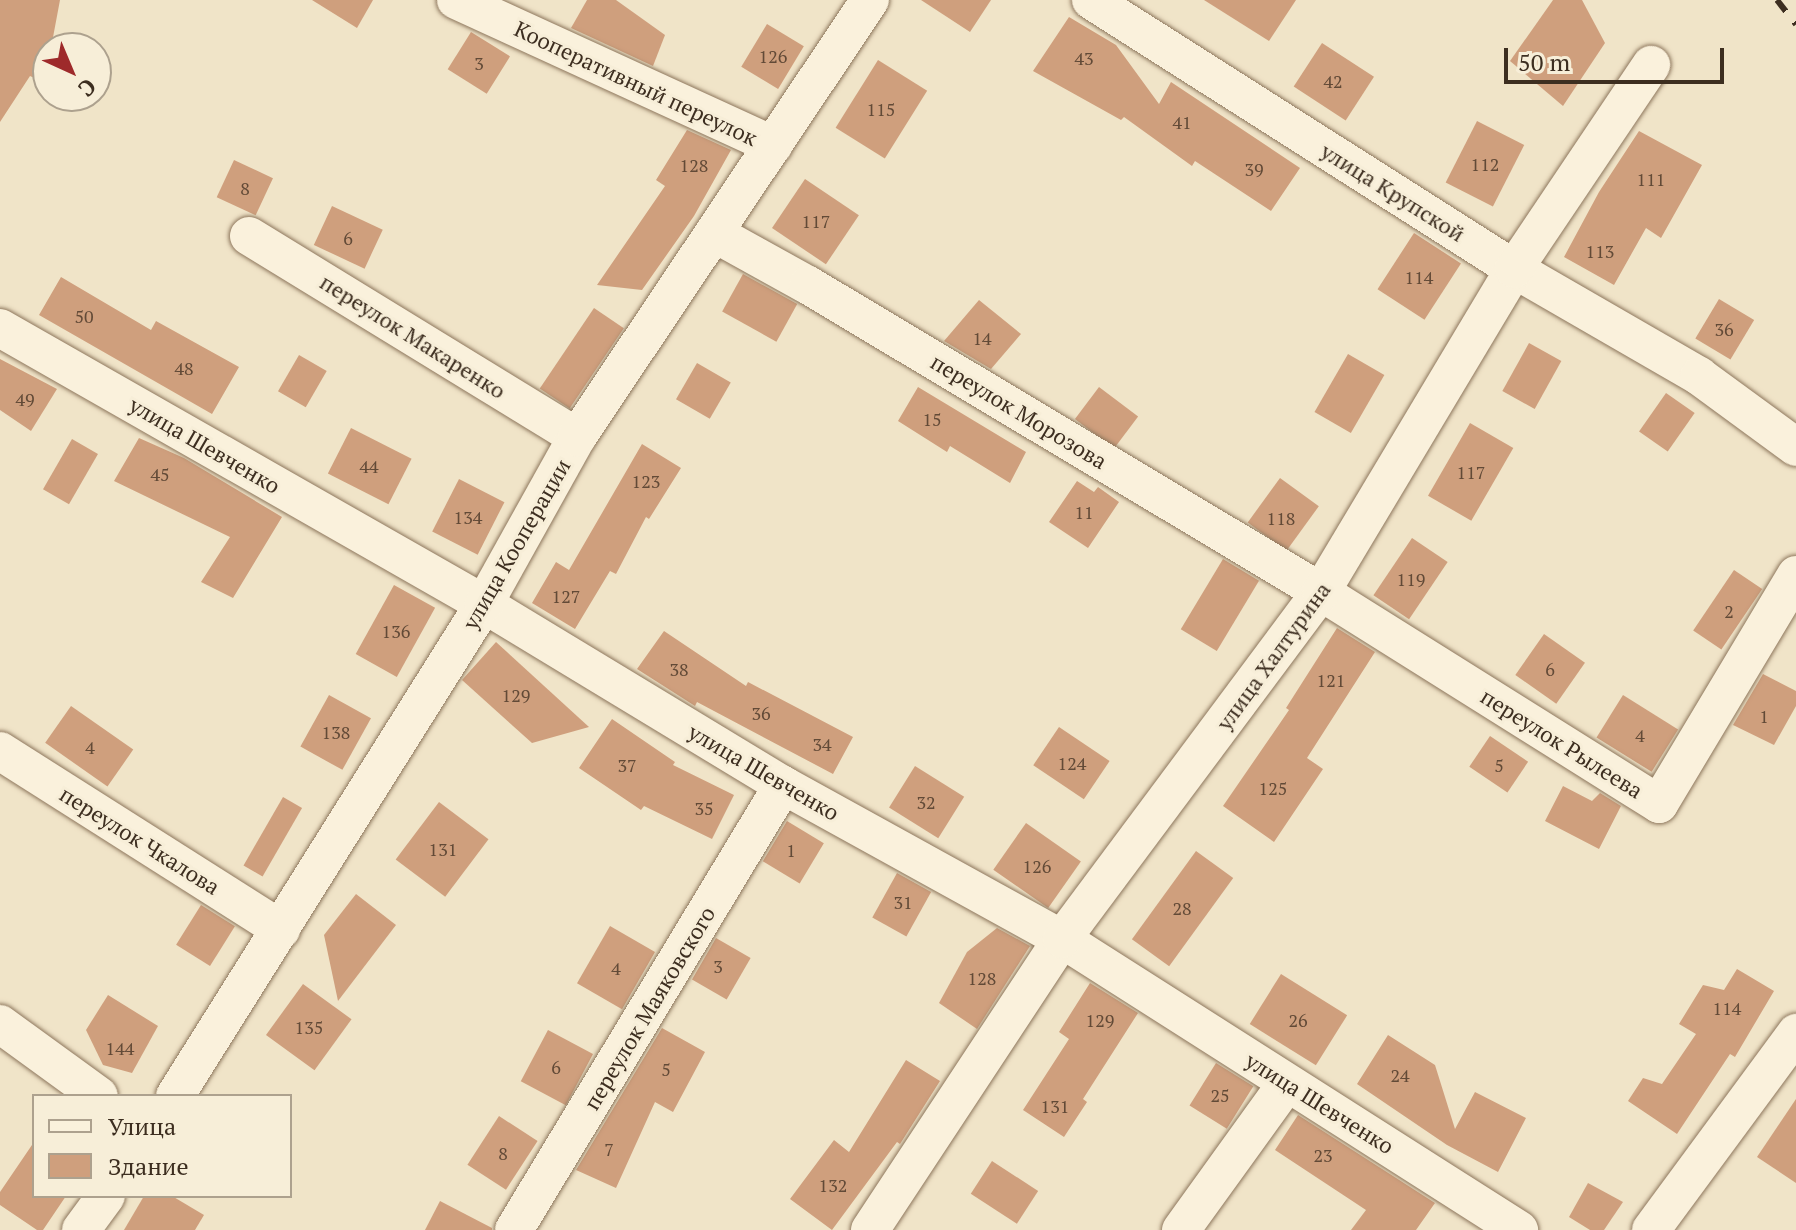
<!DOCTYPE html>
<meta charset="utf-8">
<style>
body{margin:0}
#map{position:relative;width:1796px;height:1230px;overflow:hidden;background:#f0e4c8;font-family:"PT Serif",serif}
div>[style]{position:absolute}
[style*='--x']{left:calc(var(--x)*1px);top:calc(var(--y)*1px);width:calc(var(--w)*1px);rotate:calc(var(--a)*1deg)}
.building>*{inset:0;background:#cf9f7d;transform-origin:0 0}
.roads{filter:drop-shadow(0 0 2px #8d765c) drop-shadow(0 0 2px #8d765c)}
.minor>*{height:38px;margin:-19px;padding:0 19px;transform-origin:19px;border-radius:19px;background:#faf1dc}
.rail>*{height:6px;margin-top:-3px;transform-origin:0;background:repeating-linear-gradient(90deg,#3d2e20 0 14px,transparent 0 28px)}
span{translate:-50% -50%;white-space:nowrap;text-align:center;line-height:1.15;-webkit-text-stroke:6px #f7eed8;paint-order:stroke}
.number-label{font-size:18px;color:#624a37}
.number-label span{-webkit-text-stroke-width:0}
.street-label{font-size:22px;color:#3d2e20}
.legend{position:absolute;left:32px;top:1094px;width:260px;height:104px;box-sizing:border-box;background:#f7eed8;border:2px solid #ada18e;margin:0;padding:10px 14px;list-style:none;font-size:24px;color:#3d2e20}
.legend li{display:flex;align-items:center;gap:16px;height:40px}
.legend b{width:40px;border:2px solid #ada18e}
.north{position:absolute;left:32px;top:32px;width:80px;height:80px;box-sizing:border-box;background:#f7eed8;border:2px solid #ada18e;border-radius:50%;rotate:136deg;font-size:22px;font-weight:700;line-height:32px;text-align:center;color:#3d2e20}
.north::after{content:'';display:block;margin:auto;width:28px;height:36px;background:#9e2a2b;clip-path:polygon(50% 0,100% 100%,50% 72%,0 100%)}
.scale{position:absolute;left:1504px;top:48px;width:220px;height:36px;box-sizing:border-box;border:4px solid #3d2e20;border-top:0;padding-left:10px;font-size:24px;line-height:28px;white-space:nowrap;color:#3d2e20;-webkit-text-stroke:6px #f7eed8;paint-order:stroke}
</style>
<div id="map">
<div class="building">
<div style="clip-path:polygon(0 0,60px 0,51px 48px,48px 48px,45px 83px,30px 76px,0 122px)"></div>
<div style="clip-path:polygon(312px 0,373px 0,357px 28px)"></div>
<div style="clip-path:polygon(587px 0,616px 0,665px 35px,653px 66px,571px 28px)"></div>
<div style="clip-path:polygon(921px 0,991px 0,970px 32px)"></div>
<div style="clip-path:polygon(1204px 0,1296px 0,1269px 41px)"></div>
<div style="clip-path:polygon(1553px 0,1582px 0,1605px 43px,1563px 106px,1510px 61px)"></div>
<div style="clip-path:polygon(1069px 17px,1116px 45px,1159px 104px,1171px 82px,1300px 168px,1271px 211px,1195px 161px,1192px 166px,1124px 117px,1121px 120px,1033px 71px)"></div>
<div style="left:767px;top:24px;width:43px;height:50px;rotate:31deg"></div>
<div style="left:471px;top:32px;width:46px;height:44px;rotate:32deg"></div>
<div style="left:1322px;top:43px;width:62px;height:52px;rotate:33deg"></div>
<div style="left:878px;top:60px;width:58px;height:80px;rotate:32deg"></div>
<div style="left:1477px;top:121px;width:53px;height:69px;rotate:27deg"></div>
<div style="clip-path:polygon(687px 130px,731px 150px,694px 216px,642px 290px,597px 285px,665px 186px,656px 180px)"></div>
<div style="clip-path:polygon(1639px 131px,1702px 165px,1661px 238px,1646px 228px,1614px 285px,1564px 257px,1599px 192px)"></div>
<div style="left:234px;top:160px;width:43px;height:41px;rotate:25deg"></div>
<div style="left:805px;top:179px;width:65px;height:59px;rotate:34deg"></div>
<div style="left:332px;top:206px;width:56px;height:43px;rotate:25deg"></div>
<div style="left:1414px;top:233px;width:56px;height:67px;rotate:33deg"></div>
<div style="left:743px;top:274px;width:62px;height:43px;rotate:29deg"></div>
<div style="clip-path:polygon(61px 277px,151px 330px,156px 321px,239px 367px,212px 414px,39px 315px)"></div>
<div style="left:1719px;top:299px;width:41px;height:46px;rotate:31deg"></div>
<div style="clip-path:polygon(979px 300px,1021px 334px,991px 369px,944px 341px)"></div>
<div style="left:594px;top:308px;width:36px;height:97px;rotate:34deg"></div>
<div style="left:1529px;top:343px;width:37px;height:55px;rotate:29deg"></div>
<div style="left:1348px;top:354px;width:42px;height:67px;rotate:30deg"></div>
<div style="left:299px;top:355px;width:32px;height:42px;rotate:30deg"></div>
<div style="clip-path:polygon(0 359px,57px 389px,31px 431px,0 410px)"></div>
<div style="left:697px;top:363px;width:39px;height:42px;rotate:30deg"></div>
<div style="clip-path:polygon(918px 387px,1026px 452px,1010px 483px,950px 446px,947px 452px,898px 421px)"></div>
<div style="left:1099px;top:387px;width:49px;height:40px;rotate:37deg"></div>
<div style="left:1666px;top:393px;width:35px;height:47px;rotate:35deg"></div>
<div style="left:1470px;top:423px;width:50px;height:84px;rotate:30deg"></div>
<div style="left:351px;top:428px;width:68px;height:51px;rotate:27deg"></div>
<div style="clip-path:polygon(139px 438px,184px 458px,282px 517px,233px 598px,201px 582px,230px 537px,114px 481px)"></div>
<div style="left:72px;top:439px;width:30px;height:58px;rotate:30deg"></div>
<div style="clip-path:polygon(642px 444px,681px 468px,649px 519px,646px 517px,616px 574px,610px 571px,575px 629px,532px 603px,556px 562px,569px 570px)"></div>
<div style="left:1280px;top:478px;width:48px;height:55px;rotate:36deg"></div>
<div style="left:459px;top:479px;width:51px;height:59px;rotate:27deg"></div>
<div style="clip-path:polygon(1077px 481px,1094px 492px,1098px 487px,1119px 502px,1088px 548px,1049px 522px)"></div>
<div style="left:1412px;top:538px;width:43px;height:69px;rotate:34deg"></div>
<div style="left:1223px;top:559px;width:42px;height:82px;rotate:31deg"></div>
<div style="left:1734px;top:570px;width:34px;height:73px;rotate:34deg"></div>
<div style="left:394px;top:585px;width:47px;height:79px;rotate:29deg"></div>
<div style="clip-path:polygon(1337px 628px,1375px 652px,1307px 758px,1323px 769px,1274px 842px,1223px 806px,1289px 710px,1286px 708px)"></div>
<div style="clip-path:polygon(664px 631px,746px 686px,748px 682px,853px 737px,833px 774px,697px 702px,695px 706px,637px 669px)"></div>
<div style="left:1544px;top:634px;width:50px;height:50px;rotate:35deg"></div>
<div style="clip-path:polygon(496px 642px,589px 727px,532px 743px,462px 680px)"></div>
<div style="clip-path:polygon(1763px 674px,1796px 691px,1796px 706px,1774px 745px,1733px 725px)"></div>
<div style="left:329px;top:695px;width:48px;height:59px;rotate:29deg"></div>
<div style="left:1623px;top:695px;width:65px;height:50px;rotate:32deg"></div>
<div style="left:71px;top:706px;width:76px;height:45px;rotate:35deg"></div>
<div style="clip-path:polygon(612px 719px,675px 762px,673px 765px,734px 795px,712px 839px,644px 806px,641px 810px,579px 768px)"></div>
<div style="left:1059px;top:727px;width:61px;height:46px;rotate:34deg"></div>
<div style="left:1490px;top:736px;width:46px;height:37px;rotate:34deg"></div>
<div style="left:915px;top:766px;width:58px;height:49px;rotate:32deg"></div>
<div style="clip-path:polygon(1563px 786px,1592px 801px,1600px 793px,1621px 806px,1599px 849px,1545px 821px)"></div>
<div style="left:283px;top:797px;width:22px;height:79px;rotate:30deg"></div>
<div style="left:439px;top:802px;width:62px;height:72px;rotate:37deg"></div>
<div style="left:787px;top:821px;width:43px;height:47px;rotate:31deg"></div>
<div style="left:1026px;top:823px;width:67px;height:57px;rotate:35deg"></div>
<div style="left:1196px;top:851px;width:46px;height:109px;rotate:36deg"></div>
<div style="left:897px;top:873px;width:39px;height:51px;rotate:29deg"></div>
<div style="clip-path:polygon(356px 894px,396px 925px,338px 1001px,324px 935px)"></div>
<div style="left:201px;top:905px;width:40px;height:47px;rotate:32deg"></div>
<div style="left:610px;top:926px;width:52px;height:66px;rotate:30deg"></div>
<div style="clip-path:polygon(997px 928px,1030px 946px,977px 1029px,939px 1003px,967px 952px)"></div>
<div style="left:716px;top:938px;width:40px;height:48px;rotate:30deg"></div>
<div style="clip-path:polygon(1737px 969px,1774px 991px,1735px 1057px,1730px 1054px,1677px 1134px,1628px 1101px,1643px 1078px,1662px 1084px,1696px 1034px,1679px 1024px,1703px 985px,1724px 990px)"></div>
<div style="left:1281px;top:974px;width:78px;height:59px;rotate:32deg"></div>
<div style="clip-path:polygon(1090px 983px,1138px 1013px,1083px 1099px,1087px 1102px,1064px 1137px,1023px 1110px,1069px 1039px,1059px 1032px)"></div>
<div style="left:303px;top:984px;width:60px;height:63px;rotate:36deg"></div>
<div style="clip-path:polygon(108px 995px,158px 1026px,132px 1073px,103px 1065px,86px 1030px)"></div>
<div style="clip-path:polygon(662px 1028px,705px 1052px,673px 1112px,655px 1102px,616px 1188px,576px 1170px)"></div>
<div style="left:548px;top:1030px;width:51px;height:58px;rotate:28deg"></div>
<div style="clip-path:polygon(1388px 1035px,1435px 1065px,1455px 1129px,1475px 1092px,1526px 1118px,1498px 1172px,1447px 1145px,1357px 1084px)"></div>
<div style="clip-path:polygon(906px 1060px,940px 1081px,900px 1144px,897px 1142px,832px 1230px,790px 1199px,834px 1140px,849px 1152px)"></div>
<div style="left:1216px;top:1063px;width:44px;height:50px;rotate:32deg"></div>
<div style="clip-path:polygon(1796px 1099px,1796px 1183px,1757px 1157px)"></div>
<div style="clip-path:polygon(1298px 1115px,1435px 1203px,1416px 1230px,1351px 1230px,1366px 1210px,1275px 1150px)"></div>
<div style="left:499px;top:1116px;width:46px;height:58px;rotate:33deg"></div>
<div style="clip-path:polygon(34px 1142px,34px 1196px,66px 1196px,43px 1230px,37px 1230px,0 1205px,0 1192px)"></div>
<div style="left:992px;top:1161px;width:55px;height:39px;rotate:33deg"></div>
<div style="clip-path:polygon(1588px 1183px,1623px 1202px,1604px 1230px,1590px 1230px,1569px 1217px)"></div>
<div style="clip-path:polygon(144px 1196px,172px 1196px,204px 1215px,195px 1230px,124px 1230px)"></div>
<div style="clip-path:polygon(440px 1201px,492px 1228px,492px 1230px,425px 1230px)"></div>
</div>
<div class="roads">
<div class="minor">
<div style="--x:456;--y:0;--w:349;--a:24.6"></div>
<div style="--x:1091;--y:0;--w:501;--a:32.45"></div>
<div style="--x:1514;--y:269;--w:214;--a:30"></div>
<div style="--x:1699;--y:376;--w:120;--a:36.2"></div>
<div style="--x:714;--y:233;--w:107;--a:29"></div>
<div style="--x:808;--y:285;--w:598;--a:30.9"></div>
<div style="--x:1321;--y:592;--w:399;--a:32.1"></div>
<div style="--x:1659;--y:804;--w:267;--a:-59.1"></div>
<div style="--x:249;--y:236;--w:385;--a:31.5"></div>
<div style="--x:0;--y:328;--w:557;--a:29.69"></div>
<div style="--x:484;--y:604;--w:350;--a:31.2"></div>
<div style="--x:783;--y:785;--w:319;--a:28.9"></div>
<div style="--x:1062;--y:939;--w:542;--a:32.49"></div>
<div style="--x:0;--y:751;--w:333;--a:32.4"></div>
<div style="--x:0;--y:1024;--w:122;--a:36"></div>
<div style="--x:175;--y:1096;--w:581;--a:-57.87"></div>
<div style="--x:484;--y:604;--w:191;--a:-60.9"></div>
<div style="--x:577;--y:437;--w:526;--a:-56.16"></div>
<div style="--x:81;--y:1230;--w:42;--a:-53.7"></div>
<div style="--x:514;--y:1230;--w:520;--a:-58.85"></div>
<div style="--x:870;--y:1230;--w:349;--a:-56.6"></div>
<div style="--x:1062;--y:939;--w:433;--a:-53.3"></div>
<div style="--x:1321;--y:592;--w:376;--a:-59.1"></div>
<div style="--x:1514;--y:269;--w:246;--a:-56.1"></div>
<div style="--x:1181;--y:1230;--w:181;--a:-54.2"></div>
<div style="--x:1651;--y:1230;--w:245;--a:-53.6"></div>
</div>
</div>
<div class="rail">
<div style="--x:1777;--y:0;--w:31;--a:52"></div>
</div>
<div class="number-label">
<span style="left:773px;top:56px">126</span>
<span style="left:1084px;top:58px">43</span>
<span style="left:479px;top:63px">3</span>
<span style="left:1333px;top:81px">42</span>
<span style="left:881px;top:109px">115</span>
<span style="left:1182px;top:122px">41</span>
<span style="left:1485px;top:164px">112</span>
<span style="left:694px;top:165px">128</span>
<span style="left:1254px;top:169px">39</span>
<span style="left:1651px;top:179px">111</span>
<span style="left:245px;top:188px">8</span>
<span style="left:816px;top:221px">117</span>
<span style="left:348px;top:238px">6</span>
<span style="left:1600px;top:251px">113</span>
<span style="left:1419px;top:277px">114</span>
<span style="left:84px;top:316px">50</span>
<span style="left:1724px;top:329px">36</span>
<span style="left:982px;top:338px">14</span>
<span style="left:184px;top:368px">48</span>
<span style="left:25px;top:399px">49</span>
<span style="left:932px;top:419px">15</span>
<span style="left:369px;top:466px">44</span>
<span style="left:1471px;top:472px">117</span>
<span style="left:160px;top:474px">45</span>
<span style="left:646px;top:481px">123</span>
<span style="left:1084px;top:512px">11</span>
<span style="left:468px;top:517px">134</span>
<span style="left:1281px;top:518px">118</span>
<span style="left:1411px;top:579px">119</span>
<span style="left:566px;top:596px">127</span>
<span style="left:1729px;top:611px">2</span>
<span style="left:396px;top:631px">136</span>
<span style="left:679px;top:669px">38</span>
<span style="left:1550px;top:669px">6</span>
<span style="left:1331px;top:680px">121</span>
<span style="left:516px;top:695px">129</span>
<span style="left:761px;top:713px">36</span>
<span style="left:1764px;top:716px">1</span>
<span style="left:336px;top:732px">138</span>
<span style="left:1640px;top:735px">4</span>
<span style="left:822px;top:744px">34</span>
<span style="left:90px;top:747px">4</span>
<span style="left:1072px;top:763px">124</span>
<span style="left:627px;top:765px">37</span>
<span style="left:1499px;top:765px">5</span>
<span style="left:1273px;top:788px">125</span>
<span style="left:926px;top:802px">32</span>
<span style="left:704px;top:808px">35</span>
<span style="left:443px;top:849px">131</span>
<span style="left:791px;top:850px">1</span>
<span style="left:1037px;top:866px">126</span>
<span style="left:903px;top:902px">31</span>
<span style="left:1182px;top:908px">28</span>
<span style="left:718px;top:966px">3</span>
<span style="left:616px;top:968px">4</span>
<span style="left:982px;top:978px">128</span>
<span style="left:1727px;top:1008px">114</span>
<span style="left:1100px;top:1020px">129</span>
<span style="left:1298px;top:1020px">26</span>
<span style="left:309px;top:1027px">135</span>
<span style="left:120px;top:1048px">144</span>
<span style="left:556px;top:1067px">6</span>
<span style="left:666px;top:1069px">5</span>
<span style="left:1400px;top:1075px">24</span>
<span style="left:1220px;top:1095px">25</span>
<span style="left:1055px;top:1106px">131</span>
<span style="left:609px;top:1149px">7</span>
<span style="left:503px;top:1153px">8</span>
<span style="left:1323px;top:1155px">23</span>
<span style="left:833px;top:1185px">132</span>
</div>
<div class="street-label">
<span style="left:636px;top:83px;rotate:25deg">Кооперативный переулок</span>
<span style="left:1393px;top:192px;rotate:32deg">улица Крупской</span>
<span style="left:413px;top:336px;rotate:32deg">переулок Макаренко</span>
<span style="left:1019px;top:411px;rotate:31deg">переулок Морозова</span>
<span style="left:205px;top:445px;rotate:30deg">улица Шевченко</span>
<span style="left:516px;top:544px;rotate:-60deg">улица Кооперации</span>
<span style="left:1273px;top:656px;rotate:-54deg">улица Халтурина</span>
<span style="left:1562px;top:743px;rotate:32deg">переулок Рылеева</span>
<span style="left:764px;top:772px;rotate:30deg">улица Шевченко</span>
<span style="left:140px;top:840px;rotate:32deg">переулок Чкалова</span>
<span style="left:649px;top:1008px;rotate:-59deg">переулок Маяковского</span>
<span style="left:1320px;top:1103px;rotate:32deg">улица Шевченко</span>
</div>
<ul class="legend">
<li><b style="height:10px;background:#faf1dc"></b>Улица</li>
<li><b style="height:22px;background:#cf9f7d"></b>Здание</li>
</ul>
<div class="north">С</div>
<div class="scale">50 m</div>
</div>
